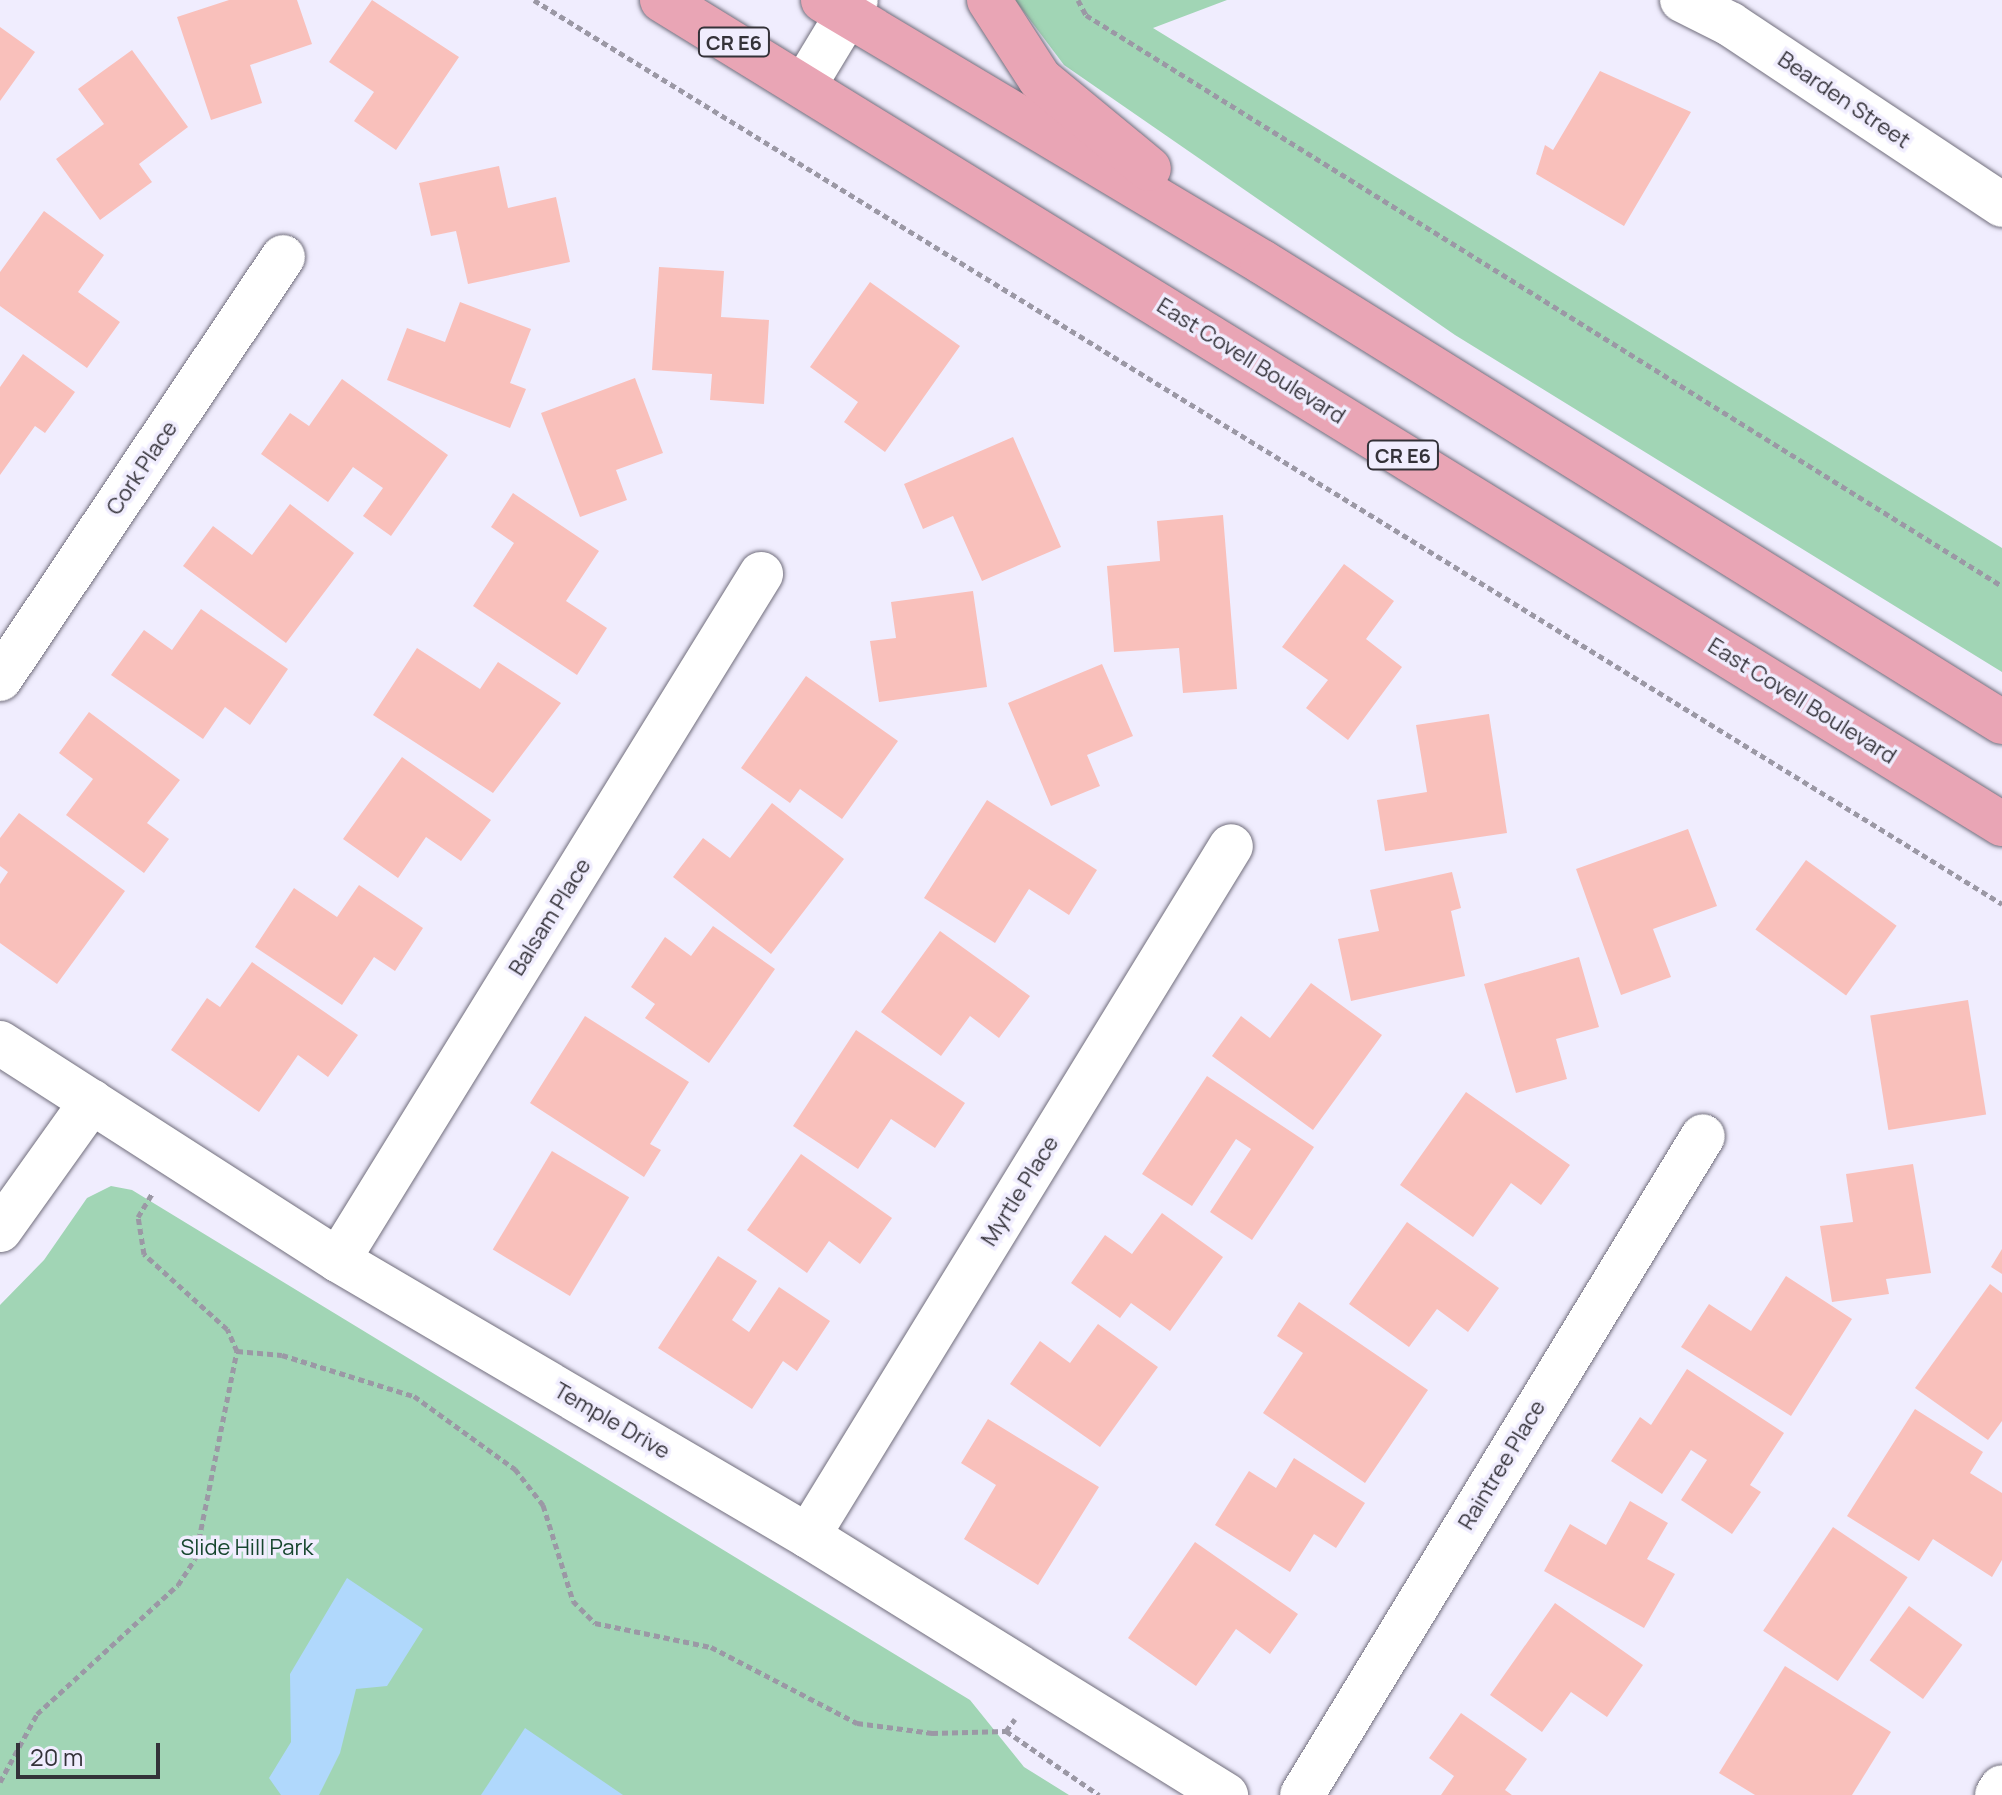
<!DOCTYPE html>
<style>
body{margin:0}
#map{position:relative;width:2002px;height:1795px;overflow:hidden;background:#f0edfe;font-family:Manrope,sans-serif}
div>[style]{position:absolute}
[style*='--x']{left:calc(var(--x)*1px);top:calc(var(--y)*1px);width:calc(var(--w)*1px);rotate:calc(var(--a)*1deg)}
.green>*{inset:0;background:#a1d5b5}
.water>*{inset:0;background:#b0d8fc}
.building>*{inset:0;background:#f9c0bb;transform-origin:0 0}
.path>*{height:5px;margin-top:-2.5px;transform-origin:0;background:repeating-linear-gradient(90deg,#9b98a5 0 6px,transparent 0 10px)}
.roads{filter:drop-shadow(0 0 2px #716e7c) drop-shadow(0 0 2px #716e7c)}
.minor>*{height:44px;margin:-22px;padding:0 22px;transform-origin:22px;border-radius:22px;background:#fff}
.major>*{height:44px;margin:-22px;padding:0 22px;transform-origin:22px;border-radius:22px;background:#e9a5b5}
span{translate:-50% -50%;white-space:nowrap;text-align:center;line-height:1.15;-webkit-text-stroke:7px #f0edfe;paint-order:stroke}
.shield-label span{padding:2px 6px;background:#f0edfe;border:2px solid;border-radius:6px;-webkit-text-stroke-width:0}
.shield-label{font-size:20px;color:#343239;font-weight:700}
.street-label{font-size:22px;color:#343239}
.park-label{font-size:22px;color:#16462e}
.scale{position:absolute;left:16px;top:1743px;width:144px;height:36px;box-sizing:border-box;border:4px solid #343239;border-top:0;padding-left:10px;font-size:24px;line-height:28px;white-space:nowrap;color:#343239;-webkit-text-stroke:6px #f0edfe;paint-order:stroke}
</style>
<div id="map">
<div class="green">
<div style="clip-path:polygon(1015px 0,1227px 0,1153px 28px,2002px 548px,2002px 672px,1455px 335px,1064px 65px)"></div>
<div style="clip-path:polygon(111px 1186px,132px 1190px,970px 1700px,1024px 1767px,1069px 1795px,0 1795px,0 1305px,44px 1260px,87px 1198px)"></div>
</div>
<div class="water">
<div style="clip-path:polygon(347px 1578px,423px 1629px,387px 1686px,356px 1689px,340px 1753px,319px 1795px,281px 1795px,269px 1778px,291px 1742px,290px 1674px)"></div>
<div style="clip-path:polygon(525px 1728px,623px 1795px,481px 1795px)"></div>
</div>
<div class="building">
<div style="clip-path:polygon(229px 0,297px 0,312px 44px,250px 65px,262px 103px,211px 120px,177px 17px)"></div>
<div style="clip-path:polygon(372px 0,459px 57px,396px 150px,354px 121px,374px 92px,329px 62px)"></div>
<div style="clip-path:polygon(0 27px,35px 52px,0 101px)"></div>
<div style="clip-path:polygon(132px 50px,188px 127px,139px 164px,152px 182px,100px 220px,56px 159px,104px 124px,78px 89px)"></div>
<div style="clip-path:polygon(1600px 71px,1691px 112px,1624px 226px,1536px 174px,1545px 145px,1553px 150px)"></div>
<div style="clip-path:polygon(499px 166px,508px 208px,556px 197px,570px 262px,468px 284px,456px 231px,431px 236px,419px 183px)"></div>
<div style="clip-path:polygon(44px 211px,104px 255px,78px 292px,120px 322px,87px 368px,0 306px,0 272px)"></div>
<div style="clip-path:polygon(659px 267px,724px 271px,721px 317px,769px 320px,764px 404px,710px 400px,712px 374px,652px 370px)"></div>
<div style="clip-path:polygon(870px 282px,960px 346px,885px 452px,844px 422px,858px 402px,810px 367px)"></div>
<div style="clip-path:polygon(460px 302px,531px 329px,510px 383px,526px 389px,510px 428px,387px 380px,407px 328px,445px 342px)"></div>
<div style="clip-path:polygon(23px 354px,75px 392px,45px 433px,35px 426px,0 475px,0 387px)"></div>
<div style="clip-path:polygon(635px 378px,663px 453px,616px 470px,627px 500px,580px 517px,541px 413px)"></div>
<div style="clip-path:polygon(342px 379px,448px 455px,391px 536px,363px 516px,383px 488px,353px 467px,328px 502px,261px 454px,290px 413px,309px 426px)"></div>
<div style="clip-path:polygon(1013px 437px,1061px 547px,982px 581px,953px 516px,923px 529px,904px 484px)"></div>
<div style="clip-path:polygon(513px 493px,599px 551px,566px 601px,607px 628px,577px 675px,473px 606px,514px 543px,491px 527px)"></div>
<div style="clip-path:polygon(290px 504px,354px 553px,286px 643px,183px 566px,213px 526px,252px 555px)"></div>
<div style="clip-path:polygon(1223px 515px,1237px 689px,1183px 693px,1179px 648px,1114px 652px,1107px 566px,1160px 561px,1157px 521px)"></div>
<div style="clip-path:polygon(1344px 564px,1394px 601px,1366px 639px,1402px 667px,1348px 740px,1306px 708px,1328px 680px,1282px 647px)"></div>
<div style="clip-path:polygon(973px 591px,987px 687px,879px 702px,870px 641px,896px 638px,891px 602px)"></div>
<div style="clip-path:polygon(201px 609px,288px 669px,250px 725px,225px 707px,203px 739px,111px 675px,144px 630px,172px 650px)"></div>
<div style="clip-path:polygon(417px 648px,480px 689px,498px 662px,561px 703px,493px 793px,373px 715px)"></div>
<div style="clip-path:polygon(1102px 664px,1133px 736px,1087px 755px,1100px 786px,1051px 806px,1008px 703px)"></div>
<div style="clip-path:polygon(806px 676px,898px 741px,842px 819px,800px 789px,790px 803px,741px 768px)"></div>
<div style="clip-path:polygon(89px 712px,180px 780px,147px 823px,169px 839px,144px 873px,66px 815px,93px 779px,59px 753px)"></div>
<div style="clip-path:polygon(1489px 714px,1507px 833px,1385px 851px,1377px 800px,1427px 792px,1416px 725px)"></div>
<div style="clip-path:polygon(402px 757px,491px 820px,461px 861px,426px 837px,398px 878px,343px 839px)"></div>
<div style="clip-path:polygon(987px 800px,1097px 870px,1069px 915px,1029px 889px,995px 943px,924px 898px)"></div>
<div style="clip-path:polygon(772px 803px,844px 859px,771px 954px,673px 877px,703px 838px,730px 858px)"></div>
<div style="clip-path:polygon(19px 813px,125px 891px,57px 984px,0 943px,0 884px,8px 872px,0 866px,0 838px)"></div>
<div style="clip-path:polygon(1688px 829px,1717px 906px,1653px 929px,1671px 977px,1621px 995px,1576px 869px)"></div>
<div style="left:1806px;top:860px;width:112px;height:86px;rotate:36deg"></div>
<div style="clip-path:polygon(1452px 872px,1461px 908px,1451px 911px,1465px 976px,1351px 1001px,1338px 939px,1379px 931px,1370px 890px)"></div>
<div style="clip-path:polygon(359px 885px,423px 928px,395px 971px,374px 957px,342px 1005px,255px 947px,294px 888px,337px 917px)"></div>
<div style="clip-path:polygon(713px 926px,775px 969px,709px 1063px,645px 1018px,655px 1004px,631px 987px,665px 937px,691px 956px)"></div>
<div style="clip-path:polygon(940px 931px,1030px 996px,999px 1038px,970px 1016px,941px 1056px,881px 1012px)"></div>
<div style="clip-path:polygon(1579px 957px,1599px 1027px,1556px 1039px,1567px 1079px,1516px 1093px,1484px 984px)"></div>
<div style="clip-path:polygon(252px 962px,358px 1035px,328px 1077px,298px 1055px,259px 1112px,171px 1050px,207px 998px,220px 1007px)"></div>
<div style="clip-path:polygon(1311px 983px,1382px 1035px,1313px 1130px,1212px 1056px,1241px 1016px,1270px 1038px)"></div>
<div style="left:1968px;top:1000px;width:116px;height:99px;rotate:81deg"></div>
<div style="clip-path:polygon(585px 1016px,689px 1082px,650px 1144px,661px 1150px,644px 1177px,530px 1103px)"></div>
<div style="clip-path:polygon(856px 1030px,965px 1103px,935px 1148px,891px 1119px,858px 1169px,793px 1126px)"></div>
<div style="clip-path:polygon(1207px 1076px,1314px 1147px,1252px 1240px,1210px 1212px,1251px 1149px,1236px 1139px,1192px 1206px,1142px 1174px)"></div>
<div style="clip-path:polygon(1466px 1092px,1570px 1165px,1541px 1205px,1511px 1183px,1473px 1237px,1400px 1185px)"></div>
<div style="left:552px;top:1151px;width:90px;height:115px;rotate:31deg"></div>
<div style="clip-path:polygon(801px 1154px,892px 1218px,860px 1264px,829px 1241px,807px 1273px,747px 1230px)"></div>
<div style="clip-path:polygon(1913px 1164px,1931px 1273px,1886px 1279px,1889px 1294px,1832px 1302px,1820px 1226px,1853px 1222px,1846px 1174px)"></div>
<div style="clip-path:polygon(1162px 1213px,1223px 1257px,1170px 1331px,1131px 1303px,1120px 1318px,1071px 1283px,1105px 1235px,1132px 1254px)"></div>
<div style="clip-path:polygon(1407px 1222px,1499px 1288px,1468px 1332px,1437px 1309px,1409px 1347px,1349px 1304px)"></div>
<div style="clip-path:polygon(2002px 1249px,2002px 1274px,1991px 1267px)"></div>
<div style="clip-path:polygon(718px 1256px,757px 1281px,732px 1320px,749px 1332px,779px 1287px,830px 1321px,797px 1371px,783px 1361px,752px 1409px,658px 1348px)"></div>
<div style="clip-path:polygon(1786px 1276px,1852px 1319px,1791px 1416px,1681px 1347px,1709px 1304px,1751px 1331px)"></div>
<div style="clip-path:polygon(1990px 1284px,2002px 1293px,2002px 1421px,1988px 1440px,1915px 1388px)"></div>
<div style="clip-path:polygon(1299px 1302px,1428px 1390px,1365px 1483px,1263px 1413px,1303px 1353px,1277px 1336px)"></div>
<div style="clip-path:polygon(1098px 1324px,1158px 1367px,1100px 1447px,1010px 1384px,1040px 1341px,1070px 1363px)"></div>
<div style="clip-path:polygon(1687px 1369px,1784px 1433px,1750px 1485px,1761px 1492px,1732px 1534px,1681px 1500px,1707px 1460px,1691px 1450px,1662px 1494px,1611px 1461px,1640px 1417px,1651px 1425px)"></div>
<div style="clip-path:polygon(1915px 1409px,1983px 1452px,1970px 1473px,2002px 1493px,2002px 1560px,1992px 1577px,1933px 1539px,1919px 1561px,1847px 1516px)"></div>
<div style="clip-path:polygon(988px 1419px,1099px 1487px,1038px 1585px,964px 1539px,996px 1485px,961px 1463px)"></div>
<div style="clip-path:polygon(1294px 1458px,1365px 1503px,1336px 1548px,1314px 1534px,1290px 1572px,1215px 1525px,1249px 1471px,1276px 1488px)"></div>
<div style="clip-path:polygon(1630px 1501px,1668px 1523px,1647px 1559px,1675px 1574px,1644px 1628px,1544px 1571px,1570px 1524px,1606px 1545px)"></div>
<div style="left:1833px;top:1527px;width:90px;height:125px;rotate:34deg"></div>
<div style="clip-path:polygon(1195px 1542px,1298px 1614px,1270px 1654px,1236px 1629px,1196px 1686px,1128px 1638px)"></div>
<div style="clip-path:polygon(1555px 1603px,1643px 1665px,1607px 1717px,1571px 1692px,1542px 1732px,1490px 1695px)"></div>
<div style="left:1909px;top:1606px;width:66px;height:67px;rotate:36deg"></div>
<div style="clip-path:polygon(1785px 1666px,1891px 1732px,1852px 1795px,1755px 1795px,1719px 1773px)"></div>
<div style="clip-path:polygon(1461px 1713px,1527px 1759px,1505px 1790px,1512px 1795px,1441px 1795px,1454px 1776px,1429px 1758px)"></div>
</div>
<div class="path">
<div style="--x:534;--y:0;--w:1724;--a:31.62"></div>
<div style="--x:1078;--y:0;--w:17;--a:62"></div>
<div style="--x:1086;--y:15;--w:1079;--a:31.94"></div>
<div style="--x:237;--y:1351;--w:45;--a:5.1"></div>
<div style="--x:282;--y:1355;--w:138;--a:17.3"></div>
<div style="--x:414;--y:1396;--w:125;--a:35.9"></div>
<div style="--x:515;--y:1469;--w:46;--a:52.1"></div>
<div style="--x:543;--y:1505;--w:101;--a:72.6"></div>
<div style="--x:573;--y:1601;--w:31;--a:45"></div>
<div style="--x:595;--y:1623;--w:118;--a:11.7"></div>
<div style="--x:711;--y:1647;--w:165;--a:27.5"></div>
<div style="--x:857;--y:1723;--w:76;--a:7.6"></div>
<div style="--x:932;--y:1733;--w:74;--a:-1.5"></div>
<div style="--x:1006;--y:1731;--w:15;--a:-53"></div>
<div style="--x:1006;--y:1731;--w:113;--a:34.5"></div>
<div style="--x:0;--y:1782;--w:77;--a:-61.4"></div>
<div style="--x:37;--y:1714;--w:191;--a:-42.5"></div>
<div style="--x:178;--y:1585;--w:31;--a:-57"></div>
<div style="--x:195;--y:1559;--w:212;--a:-78.6"></div>
<div style="--x:237;--y:1351;--w:24;--a:-114"></div>
<div style="--x:227;--y:1329;--w:112;--a:-137.9"></div>
<div style="--x:144;--y:1254;--w:37;--a:-99"></div>
<div style="--x:138;--y:1217;--w:27;--a:-59"></div>
</div>
<div class="roads">
<div class="minor">
<div style="--x:1682;--y:0;--w:54;--a:26.6"></div>
<div style="--x:1730;--y:24;--w:327;--a:33.6"></div>
<div style="--x:804;--y:86;--w:100;--a:-58.8"></div>
<div style="--x:0;--y:679;--w:508;--a:-56.15"></div>
<div style="--x:0;--y:1043;--w:402;--a:32.7"></div>
<div style="--x:338;--y:1260;--w:545;--a:30.42"></div>
<div style="--x:808;--y:1536;--w:492;--a:31.8"></div>
<div style="--x:0;--y:1230;--w:158;--a:-54.5"></div>
<div style="--x:338;--y:1260;--w:806;--a:-58.34"></div>
<div style="--x:808;--y:1536;--w:809;--a:-58.49"></div>
<div style="--x:1302;--y:1795;--w:771;--a:-58.68"></div>
<div style="--x:1997;--y:1795;--w:9;--a:-58"></div>
</div>
<div class="major">
<div style="--x:662;--y:0;--w:1573;--a:31.59"></div>
<div style="--x:823;--y:0;--w:511;--a:30.83"></div>
<div style="--x:1262;--y:262;--w:871;--a:31.87"></div>
<div style="--x:989;--y:0;--w:94;--a:57.2"></div>
<div style="--x:1040;--y:79;--w:141;--a:39.5"></div>
</div>
</div>
<div class="shield-label">
<span style="left:734px;top:42px">CR E6</span>
<span style="left:1403px;top:455px">CR E6</span>
</div>
<div class="street-label">
<span style="left:1844px;top:100px;rotate:34deg">Bearden Street</span>
<span style="left:1251px;top:361px;rotate:32deg">East Covell Boulevard</span>
<span style="left:142px;top:468px;rotate:-56deg">Cork Place</span>
<span style="left:1802px;top:701px;rotate:32deg">East Covell Boulevard</span>
<span style="left:550px;top:917px;rotate:-58deg">Balsam Place</span>
<span style="left:1020px;top:1191px;rotate:-58deg">Myrtle Place</span>
<span style="left:612px;top:1421px;rotate:30deg">Temple Drive</span>
<span style="left:1502px;top:1465px;rotate:-59deg">Raintree Place</span>
</div>
<div class="park-label">
<span style="left:247px;top:1548px">Slide Hill Park</span>
</div>
<div class="scale">20 m</div>
</div>
